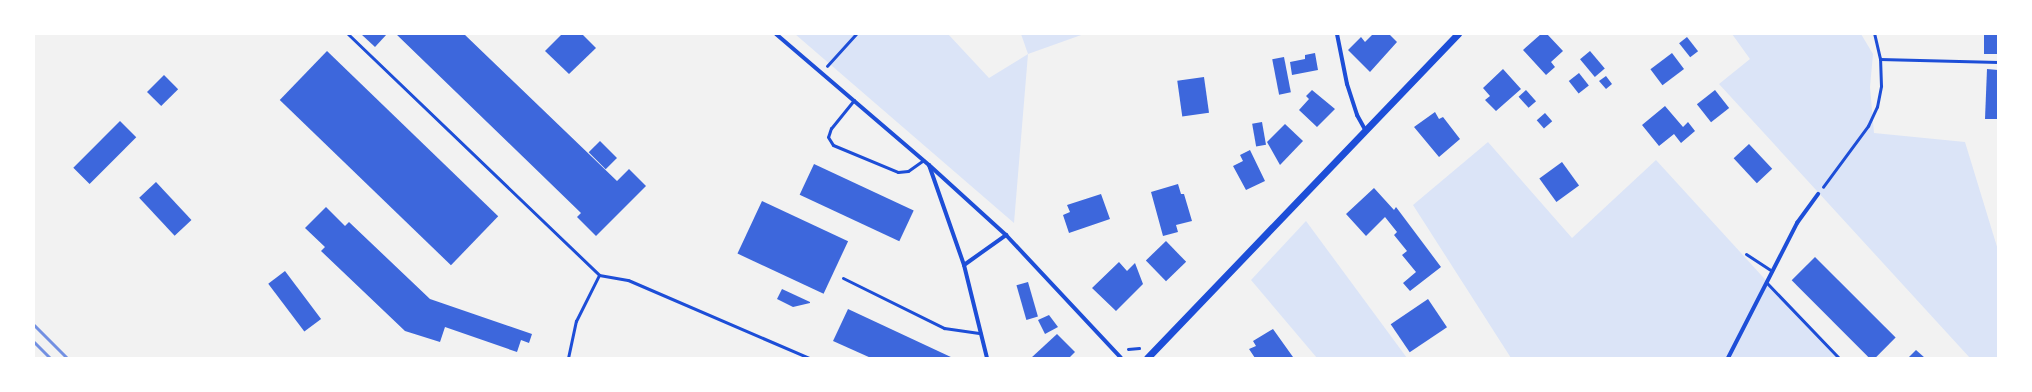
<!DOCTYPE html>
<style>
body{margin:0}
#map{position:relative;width:2032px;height:392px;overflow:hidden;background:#f2f2f2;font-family:"Nunito Sans",sans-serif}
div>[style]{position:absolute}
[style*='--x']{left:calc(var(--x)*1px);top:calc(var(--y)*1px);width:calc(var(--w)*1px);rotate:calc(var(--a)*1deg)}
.green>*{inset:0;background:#dbe4f7}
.building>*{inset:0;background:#3d67dc;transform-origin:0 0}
.path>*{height:2.5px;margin:-1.25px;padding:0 1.25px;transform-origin:1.25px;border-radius:1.25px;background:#1d4ed8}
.service>*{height:3px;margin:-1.5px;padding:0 1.5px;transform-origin:1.5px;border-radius:1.5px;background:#1d4ed8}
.minor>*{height:4px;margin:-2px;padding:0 2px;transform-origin:2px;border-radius:2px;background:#1d4ed8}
.tertiary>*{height:7px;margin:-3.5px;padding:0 3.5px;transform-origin:3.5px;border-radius:3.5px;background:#1d4ed8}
.rail>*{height:3px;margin:-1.5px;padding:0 1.5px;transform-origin:1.5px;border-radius:1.5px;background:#7290e2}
span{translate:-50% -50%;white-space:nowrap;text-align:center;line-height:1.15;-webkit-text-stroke:3px #fff;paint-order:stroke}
.frame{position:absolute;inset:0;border:35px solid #fff;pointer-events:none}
</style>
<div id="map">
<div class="green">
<div style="clip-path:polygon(795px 34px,948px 34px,989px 78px,1028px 54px,1021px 34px,1084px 34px,1028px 54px,1014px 223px)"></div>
<div style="clip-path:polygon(1732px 34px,1861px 34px,1873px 54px,1870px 87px,1874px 133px,1965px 142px,1998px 250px,1998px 358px,1970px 358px,1719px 84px,1750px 59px)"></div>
<div style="clip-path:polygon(1488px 142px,1572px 238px,1656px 160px,1837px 358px,1511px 358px,1413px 205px)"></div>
<div style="clip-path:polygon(1306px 221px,1407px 358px,1317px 358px,1251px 280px)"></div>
</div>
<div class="building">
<div style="clip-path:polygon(361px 34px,387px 34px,375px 47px)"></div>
<div style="clip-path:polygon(396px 34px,464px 34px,617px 181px,629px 169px,646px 186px,596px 236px,577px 217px,581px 213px)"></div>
<div style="clip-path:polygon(562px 34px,582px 34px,596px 48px,569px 74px,545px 51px)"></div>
<div style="clip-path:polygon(1373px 34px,1389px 34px,1397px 42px,1370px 72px,1348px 50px,1361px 37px,1365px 42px)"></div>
<div style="clip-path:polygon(1541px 34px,1547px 34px,1563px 51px,1551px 62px,1555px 67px,1546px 75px,1523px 50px)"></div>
<div style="left:1984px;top:34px;width:14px;height:20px"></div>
<div style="left:1687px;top:37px;width:18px;height:10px;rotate:52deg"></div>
<div style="left:327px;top:51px;width:238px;height:68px;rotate:44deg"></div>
<div style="left:1590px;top:51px;width:23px;height:13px;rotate:50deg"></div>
<div style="clip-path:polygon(1315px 53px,1318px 70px,1292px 75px,1290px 62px,1305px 59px,1305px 55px)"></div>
<div style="left:1672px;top:53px;width:20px;height:27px;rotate:53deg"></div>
<div style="left:1284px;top:57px;width:36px;height:12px;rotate:79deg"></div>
<div style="clip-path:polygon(1503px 69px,1521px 89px,1496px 111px,1485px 100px,1490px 96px,1483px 88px)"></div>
<div style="clip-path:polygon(1987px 69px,1998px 70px,1998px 119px,1985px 119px)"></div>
<div style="left:1579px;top:73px;width:16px;height:13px;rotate:52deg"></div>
<div style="left:164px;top:75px;width:20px;height:24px;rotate:45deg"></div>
<div style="clip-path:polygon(1606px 76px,1612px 84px,1606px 89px,1599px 81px)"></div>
<div style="left:1204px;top:77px;width:36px;height:27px;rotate:82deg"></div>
<div style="clip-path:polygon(1312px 90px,1335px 109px,1317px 127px,1299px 110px,1309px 99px,1306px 96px)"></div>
<div style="left:1526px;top:90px;width:15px;height:10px;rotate:48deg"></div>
<div style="left:1715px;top:90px;width:23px;height:23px;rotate:52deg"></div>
<div style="clip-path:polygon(1665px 106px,1683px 127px,1688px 122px,1695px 131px,1681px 143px,1674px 134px,1659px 146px,1642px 125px)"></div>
<div style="clip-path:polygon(1435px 112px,1439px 119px,1443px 117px,1460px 139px,1439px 157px,1414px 127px)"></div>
<div style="left:1545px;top:113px;width:11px;height:11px;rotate:49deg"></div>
<div style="left:120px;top:121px;width:23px;height:66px;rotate:45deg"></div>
<div style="left:1262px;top:122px;width:23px;height:10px;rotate:80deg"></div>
<div style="clip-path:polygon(1285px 124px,1303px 141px,1280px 165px,1267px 142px)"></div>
<div style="left:600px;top:141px;width:24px;height:16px;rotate:45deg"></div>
<div style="left:1749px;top:144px;width:34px;height:21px;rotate:47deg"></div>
<div style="clip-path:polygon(1250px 150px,1265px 181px,1246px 190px,1233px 166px,1243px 161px,1240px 155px)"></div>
<div style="left:1562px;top:162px;width:29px;height:28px;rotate:54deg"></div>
<div style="left:814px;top:164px;width:110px;height:34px;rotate:25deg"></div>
<div style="left:156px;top:182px;width:52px;height:23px;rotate:47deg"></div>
<div style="clip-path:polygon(1178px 184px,1181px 194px,1184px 194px,1192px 221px,1176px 225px,1178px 232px,1163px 236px,1151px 192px)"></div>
<div style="clip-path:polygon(1374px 188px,1394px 210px,1396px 207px,1441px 267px,1410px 291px,1403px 283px,1416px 272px,1402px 255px,1407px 251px,1394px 235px,1397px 232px,1385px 217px,1366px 236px,1346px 214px)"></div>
<div style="clip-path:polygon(1101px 194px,1110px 219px,1069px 233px,1063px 215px,1070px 212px,1067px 205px)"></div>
<div style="left:762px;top:201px;width:95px;height:58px;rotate:25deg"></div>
<div style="clip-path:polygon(326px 207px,345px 226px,349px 222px,430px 299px,532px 334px,529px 343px,521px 340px,517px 352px,445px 327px,440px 342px,405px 331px,321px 251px,325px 247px,305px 228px)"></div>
<div style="left:1166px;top:241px;width:29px;height:28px;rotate:46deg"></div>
<div style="left:1815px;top:257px;width:114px;height:33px;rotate:45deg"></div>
<div style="clip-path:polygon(1119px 262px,1127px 271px,1135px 263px,1143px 284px,1116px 311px,1092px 288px)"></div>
<div style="left:285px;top:271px;width:60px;height:21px;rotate:53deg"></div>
<div style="left:1028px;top:282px;width:36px;height:12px;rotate:74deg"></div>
<div style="clip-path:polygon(782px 289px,810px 302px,810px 303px,793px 307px,777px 299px)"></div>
<div style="left:1428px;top:299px;width:34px;height:45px;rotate:56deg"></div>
<div style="clip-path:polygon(848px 309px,953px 358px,871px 358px,833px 341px)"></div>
<div style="clip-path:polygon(1049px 315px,1058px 327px,1045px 334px,1038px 320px)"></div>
<div style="clip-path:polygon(1273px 329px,1293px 357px,1255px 358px,1249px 349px,1256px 346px,1253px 341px)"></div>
<div style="clip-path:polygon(1057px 334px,1075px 352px,1069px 358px,1031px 358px)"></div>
<div style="clip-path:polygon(1916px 350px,1925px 358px,1908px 358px)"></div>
</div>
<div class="path">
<div style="--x:1880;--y:59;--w:118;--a:1.5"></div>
<div style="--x:827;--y:66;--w:43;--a:-47.8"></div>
<div style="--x:1823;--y:187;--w:76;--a:-53.6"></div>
<div style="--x:1868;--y:126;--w:21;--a:-65"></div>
<div style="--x:1877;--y:107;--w:21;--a:-79"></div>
<div style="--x:1881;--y:86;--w:27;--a:-92"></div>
<div style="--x:1880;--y:59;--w:26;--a:-103"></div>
<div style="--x:1128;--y:349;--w:11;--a:-5"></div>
</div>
<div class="service">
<div style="--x:348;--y:34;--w:348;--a:43.8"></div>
<div style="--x:854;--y:100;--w:36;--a:129"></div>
<div style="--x:831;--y:128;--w:9;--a:108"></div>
<div style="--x:828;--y:137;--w:9;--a:58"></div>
<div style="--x:833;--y:145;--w:70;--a:22.6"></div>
<div style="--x:898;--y:172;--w:10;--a:-6"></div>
<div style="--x:908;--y:171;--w:19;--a:-35"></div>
<div style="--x:1746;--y:254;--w:31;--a:33"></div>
<div style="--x:843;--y:278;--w:113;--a:26.3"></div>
<div style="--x:944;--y:328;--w:37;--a:8"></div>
<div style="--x:1766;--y:282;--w:105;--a:46.2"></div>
<div style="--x:568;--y:358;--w:38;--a:-78"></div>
<div style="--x:576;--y:321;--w:51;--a:-63.4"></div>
<div style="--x:599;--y:275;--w:29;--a:10"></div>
<div style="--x:628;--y:280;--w:197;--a:23.3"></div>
</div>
<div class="minor">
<div style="--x:776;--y:34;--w:201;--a:40.6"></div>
<div style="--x:929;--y:165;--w:104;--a:42.3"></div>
<div style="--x:1006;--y:235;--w:168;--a:46.9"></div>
<div style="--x:1337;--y:34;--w:51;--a:78.7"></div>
<div style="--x:1347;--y:84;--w:33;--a:72"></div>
<div style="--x:1357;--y:115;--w:18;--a:61"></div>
<div style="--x:929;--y:165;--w:106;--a:70.7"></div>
<div style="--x:964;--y:265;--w:96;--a:76.1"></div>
<div style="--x:964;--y:265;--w:52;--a:-35.5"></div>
<div style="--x:1728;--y:358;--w:152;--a:-62.9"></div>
<div style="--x:1797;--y:223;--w:36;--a:-54"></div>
</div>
<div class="tertiary">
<div style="--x:1147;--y:358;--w:449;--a:-46.2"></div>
</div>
<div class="rail">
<div style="--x:34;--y:325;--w:47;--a:45"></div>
<div style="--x:34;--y:342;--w:23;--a:45"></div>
</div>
<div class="frame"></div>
</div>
